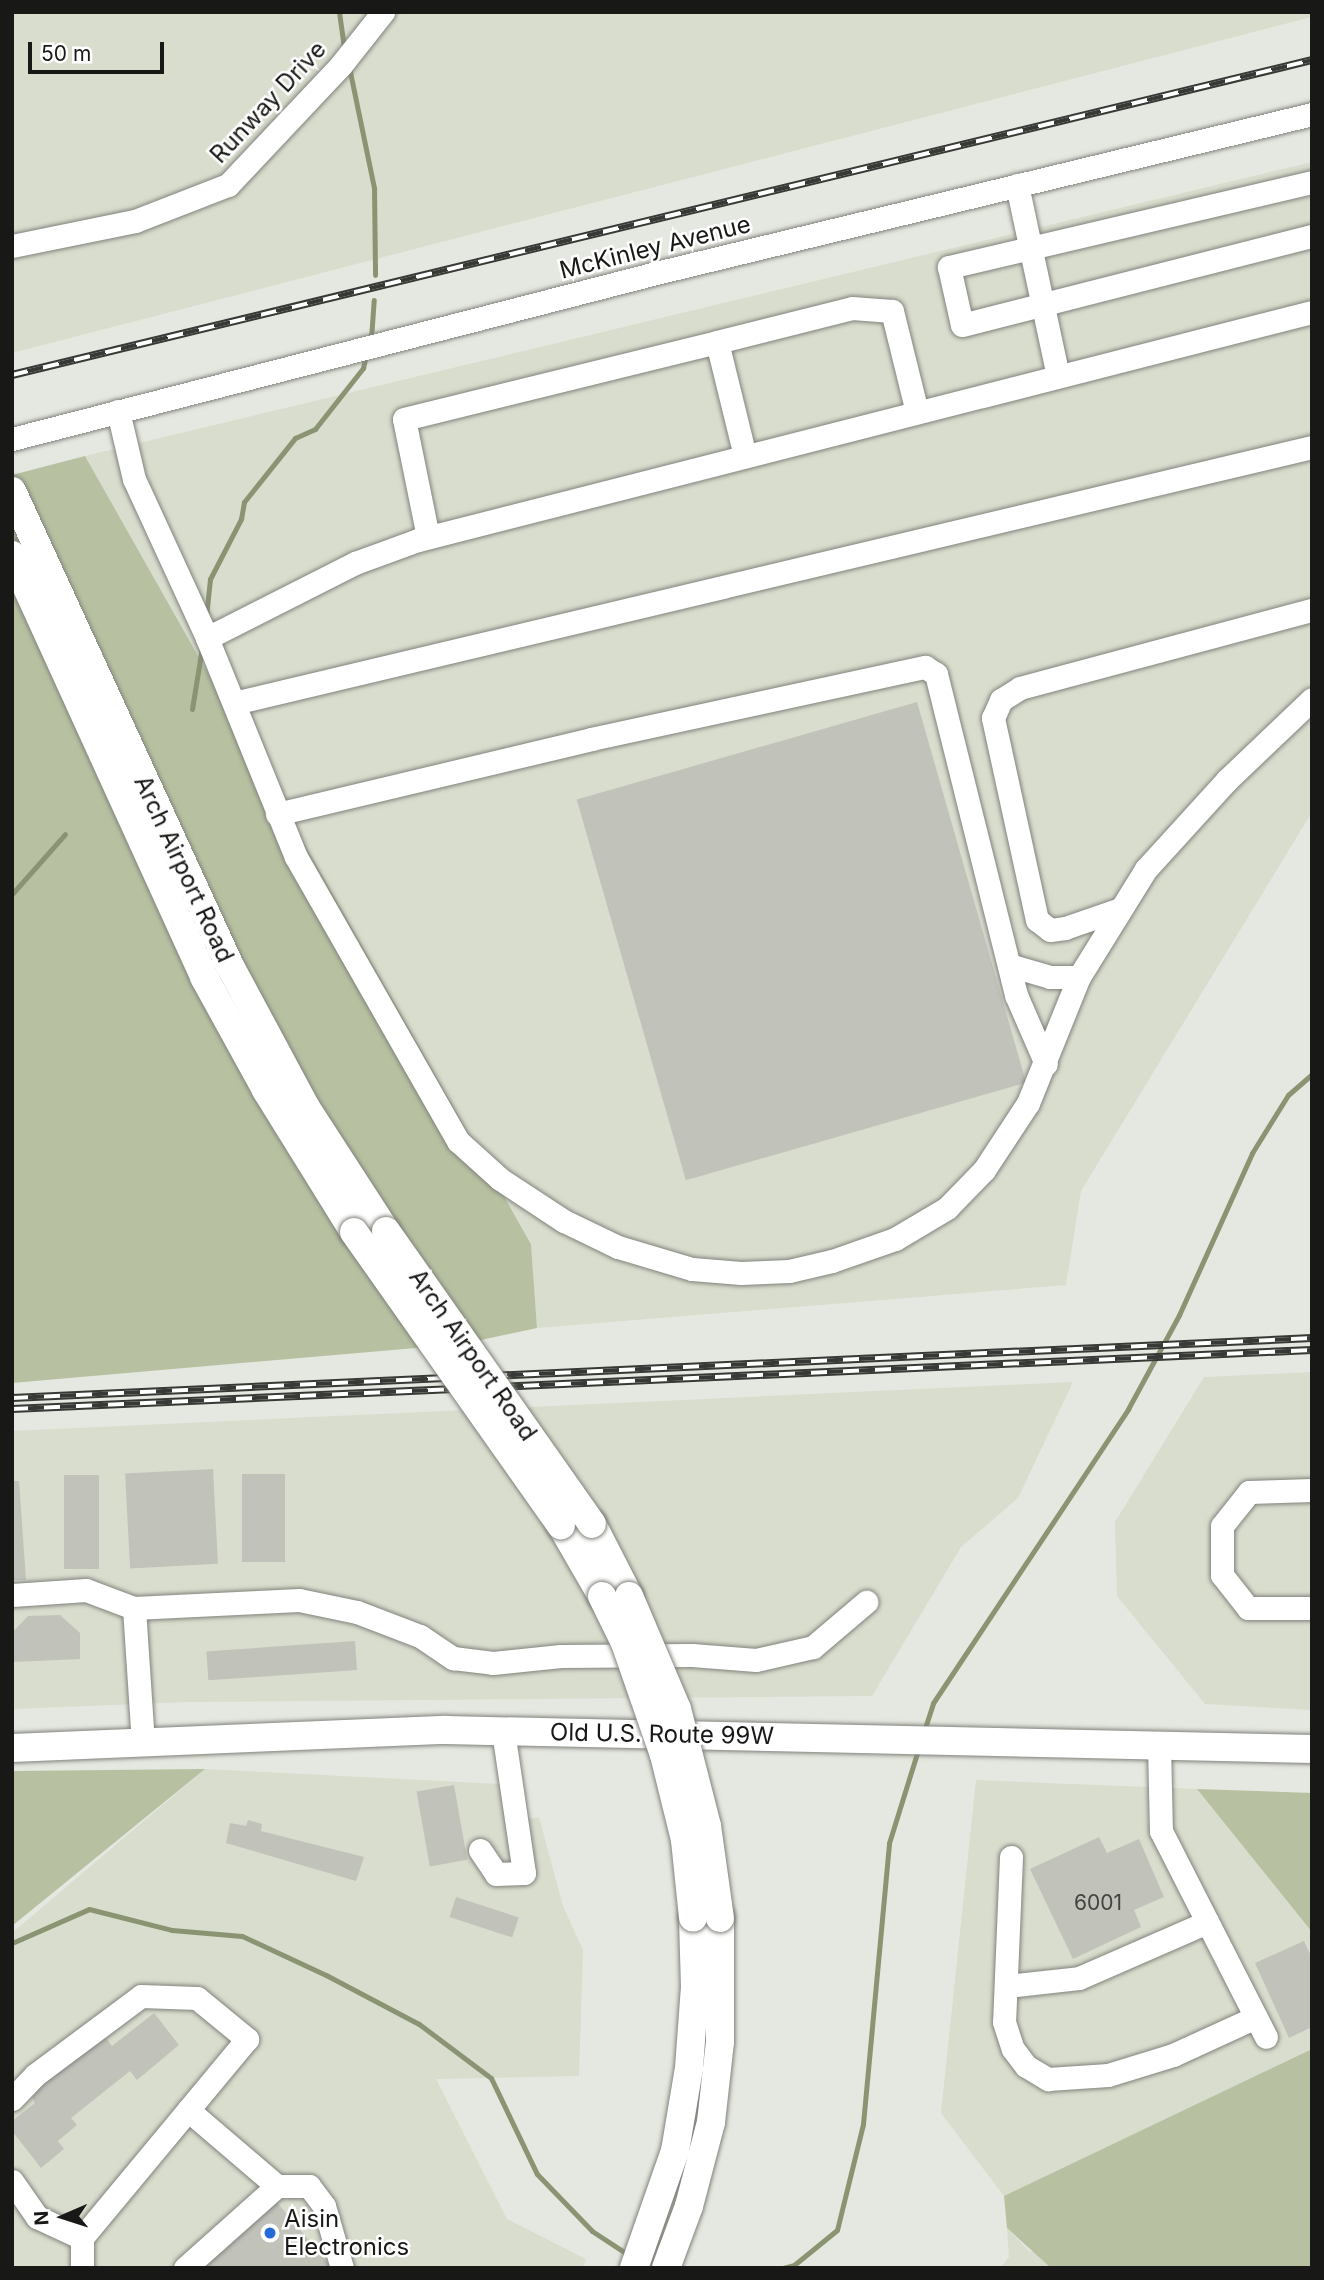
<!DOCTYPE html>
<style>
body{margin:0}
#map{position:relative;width:1324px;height:2280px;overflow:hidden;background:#e5e8e0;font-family:Inter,sans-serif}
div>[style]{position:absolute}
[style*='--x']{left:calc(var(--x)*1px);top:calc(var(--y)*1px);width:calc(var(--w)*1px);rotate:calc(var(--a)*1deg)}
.built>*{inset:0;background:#d8ddce}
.green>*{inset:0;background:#b7c1a1}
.stream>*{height:5px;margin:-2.5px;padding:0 2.5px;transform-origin:2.5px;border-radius:2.5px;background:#8a9472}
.building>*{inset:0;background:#c1c3bb;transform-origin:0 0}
.roads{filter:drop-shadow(0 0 2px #81837c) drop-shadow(0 0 2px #81837c)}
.minor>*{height:23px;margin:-11.5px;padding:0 11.5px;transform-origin:11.5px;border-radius:11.5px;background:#fff}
.major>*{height:28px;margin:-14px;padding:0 14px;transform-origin:14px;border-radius:14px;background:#fff}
.rail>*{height:8px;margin-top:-4px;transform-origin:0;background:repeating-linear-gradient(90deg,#fff 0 16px,#373935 0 32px);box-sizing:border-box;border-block:2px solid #373935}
.bridges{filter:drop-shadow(0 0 2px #81837c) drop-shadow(0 0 2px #81837c)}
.major-bridge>*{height:28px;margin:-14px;padding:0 14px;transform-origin:14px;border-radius:14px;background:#fff}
.dots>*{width:19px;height:19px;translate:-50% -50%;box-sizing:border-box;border:4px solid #fff;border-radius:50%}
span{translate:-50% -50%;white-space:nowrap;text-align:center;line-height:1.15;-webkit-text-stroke:5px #fff;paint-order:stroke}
.number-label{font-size:21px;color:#42443f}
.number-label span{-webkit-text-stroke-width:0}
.street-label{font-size:24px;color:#181916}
.poi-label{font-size:24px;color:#181916}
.left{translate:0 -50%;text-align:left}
.frame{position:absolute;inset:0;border:14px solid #181916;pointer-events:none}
.north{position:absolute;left:28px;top:2182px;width:70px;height:70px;-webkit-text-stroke:5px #fff;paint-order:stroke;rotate:267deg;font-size:19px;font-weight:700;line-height:28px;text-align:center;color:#181916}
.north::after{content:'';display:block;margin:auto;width:24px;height:32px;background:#181916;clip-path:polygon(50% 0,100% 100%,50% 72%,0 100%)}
.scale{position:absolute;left:28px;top:42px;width:136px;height:32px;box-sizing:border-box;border:4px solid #181916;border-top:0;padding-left:9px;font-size:21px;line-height:24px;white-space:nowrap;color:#181916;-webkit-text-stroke:5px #fff;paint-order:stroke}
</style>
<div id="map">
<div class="built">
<div style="clip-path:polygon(12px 12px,1312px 12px,1312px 17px,12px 353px)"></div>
<div style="clip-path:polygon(1312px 162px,1312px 812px,1081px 1191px,1066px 1285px,537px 1328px,531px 1243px,85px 456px)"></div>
<div style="clip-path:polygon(1312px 1372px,1312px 1710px,1205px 1704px,1117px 1596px,1115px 1522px,1204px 1377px)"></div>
<div style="clip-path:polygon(1073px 1382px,1018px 1498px,961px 1547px,872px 1696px,189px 1702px,12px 1709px,12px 1431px)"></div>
<div style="clip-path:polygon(205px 1769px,521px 1785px,525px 1820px,539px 1817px,563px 1906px,583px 1950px,579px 2076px,436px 2079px,507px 2219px,586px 2259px,583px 2268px,12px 2268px,12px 1933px)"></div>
<div style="clip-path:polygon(976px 1780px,1197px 1789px,1312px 1932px,1312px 2049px,1004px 2196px,941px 2113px)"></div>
<div style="clip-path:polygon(1007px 2228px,1030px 2252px,1036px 2251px,1051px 2268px,1000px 2268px,1009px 2257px)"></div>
</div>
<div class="green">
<div style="clip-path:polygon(85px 456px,531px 1244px,537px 1328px,462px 1344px,12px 1383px,12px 475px)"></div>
<div style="clip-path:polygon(205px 1769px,12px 1926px,12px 1771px)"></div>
<div style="clip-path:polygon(1197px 1789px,1312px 1793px,1312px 1932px)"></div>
<div style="clip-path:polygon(1312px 2049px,1312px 2268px,1051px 2268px,1007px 2228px,1004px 2196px)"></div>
</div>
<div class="stream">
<div style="--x:339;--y:12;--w:35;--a:82"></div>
<div style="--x:349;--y:67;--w:124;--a:78.3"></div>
<div style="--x:374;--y:188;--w:87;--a:89.3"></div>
<div style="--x:371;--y:339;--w:39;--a:-86"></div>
<div style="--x:206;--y:617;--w:38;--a:-84"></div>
<div style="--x:210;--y:579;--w:68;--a:-62.7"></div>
<div style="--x:241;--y:519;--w:17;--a:-80"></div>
<div style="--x:244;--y:502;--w:82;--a:-51.4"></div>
<div style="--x:295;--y:438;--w:22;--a:-24"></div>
<div style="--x:315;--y:429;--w:78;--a:-51.8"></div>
<div style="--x:363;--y:368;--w:13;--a:-77"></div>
<div style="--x:192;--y:709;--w:63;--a:-80.8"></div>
<div style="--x:12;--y:894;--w:80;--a:-48.5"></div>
<div style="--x:924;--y:1731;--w:29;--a:-72"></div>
<div style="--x:933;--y:1703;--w:353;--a:-56.4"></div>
<div style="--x:1128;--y:1409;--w:107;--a:-61.5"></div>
<div style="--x:1179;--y:1315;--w:178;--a:-65.7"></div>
<div style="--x:1252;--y:1153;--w:68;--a:-58.2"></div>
<div style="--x:1288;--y:1095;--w:32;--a:-41"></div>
<div style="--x:12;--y:1943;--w:84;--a:-23.8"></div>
<div style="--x:89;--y:1909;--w:86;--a:14.2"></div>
<div style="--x:172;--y:1930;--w:70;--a:4.9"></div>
<div style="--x:242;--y:1936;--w:93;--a:24.9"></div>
<div style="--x:326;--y:1975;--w:105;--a:27.8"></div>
<div style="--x:419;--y:2024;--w:90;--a:36.9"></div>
<div style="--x:491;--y:2078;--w:106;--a:64.4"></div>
<div style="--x:537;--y:2174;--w:79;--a:46"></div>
<div style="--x:592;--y:2231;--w:45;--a:33.3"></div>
<div style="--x:783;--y:2268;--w:11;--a:-15"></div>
<div style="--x:794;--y:2265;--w:55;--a:-39.1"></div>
<div style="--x:837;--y:2230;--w:109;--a:-76.2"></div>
<div style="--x:863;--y:2124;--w:282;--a:-84.7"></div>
<div style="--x:889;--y:1843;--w:97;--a:-72.7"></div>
</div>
<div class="building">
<div style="left:917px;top:702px;width:396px;height:354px;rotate:74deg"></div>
<div style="left:213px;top:1469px;width:95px;height:88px;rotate:87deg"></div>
<div style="left:242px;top:1474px;width:43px;height:88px"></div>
<div style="left:64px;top:1475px;width:35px;height:94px"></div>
<div style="clip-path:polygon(12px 1481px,19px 1481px,26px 1580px,12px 1580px)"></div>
<div style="clip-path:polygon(60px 1615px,80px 1633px,80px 1659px,12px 1662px,12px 1633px,28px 1616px)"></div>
<div style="left:355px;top:1641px;width:29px;height:149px;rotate:86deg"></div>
<div style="left:454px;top:1785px;width:76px;height:38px;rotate:80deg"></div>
<div style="clip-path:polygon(248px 1820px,262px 1824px,261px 1831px,364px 1857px,356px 1881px,226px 1843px,230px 1823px,246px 1826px)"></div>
<div style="clip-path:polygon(1099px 1837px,1107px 1853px,1139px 1839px,1164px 1897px,1134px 1910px,1141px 1927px,1073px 1959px,1030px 1869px)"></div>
<div style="left:456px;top:1897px;width:66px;height:21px;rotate:18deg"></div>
<div style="clip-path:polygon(1304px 1941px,1312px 1958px,1312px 2027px,1289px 2038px,1255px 1963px)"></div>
<div style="clip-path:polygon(154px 2013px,179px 2045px,137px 2080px,130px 2071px,71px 2118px,77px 2125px,58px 2141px,64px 2149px,41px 2168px,12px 2131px,12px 2121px,35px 2103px,32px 2098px,40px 2087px,58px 2073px,52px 2066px,99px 2029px,112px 2046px)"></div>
<div style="clip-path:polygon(275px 2200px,332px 2268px,195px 2268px)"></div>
</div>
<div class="roads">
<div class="minor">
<div style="--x:1312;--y:182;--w:373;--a:166.8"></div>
<div style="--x:949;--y:267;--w:59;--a:77.4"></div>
<div style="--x:962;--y:325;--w:361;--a:-14.3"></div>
<div style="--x:1017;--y:185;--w:195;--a:77.9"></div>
<div style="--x:12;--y:246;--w:126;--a:-11.5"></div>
<div style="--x:135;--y:221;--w:100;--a:-21.2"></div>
<div style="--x:228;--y:185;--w:165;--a:-46.7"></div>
<div style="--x:341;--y:65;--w:68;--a:-51.6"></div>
<div style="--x:118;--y:411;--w:70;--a:76.8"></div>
<div style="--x:134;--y:479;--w:175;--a:65.3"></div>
<div style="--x:207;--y:638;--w:236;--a:67.9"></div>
<div style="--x:296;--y:857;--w:327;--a:60.3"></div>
<div style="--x:458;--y:1141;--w:57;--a:42.1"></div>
<div style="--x:500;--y:1179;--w:77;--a:33.3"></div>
<div style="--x:564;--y:1221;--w:60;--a:25.7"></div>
<div style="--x:618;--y:1247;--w:77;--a:16.6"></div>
<div style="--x:692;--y:1269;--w:49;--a:4.7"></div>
<div style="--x:741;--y:1273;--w:48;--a:-2.4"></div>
<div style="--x:789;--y:1271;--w:44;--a:-13.1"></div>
<div style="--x:832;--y:1261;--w:67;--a:-19.2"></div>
<div style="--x:895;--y:1239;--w:61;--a:-30.8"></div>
<div style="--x:947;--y:1208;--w:53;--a:-45.8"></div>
<div style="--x:984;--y:1170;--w:80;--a:-56.7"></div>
<div style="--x:1028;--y:1103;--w:136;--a:-68"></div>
<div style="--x:1079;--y:977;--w:127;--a:-58.2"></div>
<div style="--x:1146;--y:869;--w:120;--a:-47.7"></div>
<div style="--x:1227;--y:780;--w:117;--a:-43.6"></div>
<div style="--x:12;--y:439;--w:665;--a:-14.45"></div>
<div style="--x:656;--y:273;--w:675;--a:-13.62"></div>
<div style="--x:745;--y:456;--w:117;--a:-103.8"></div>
<div style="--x:717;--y:342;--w:139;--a:-14.1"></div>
<div style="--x:852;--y:308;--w:40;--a:4.3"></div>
<div style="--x:892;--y:311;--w:104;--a:76.1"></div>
<div style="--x:428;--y:537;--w:120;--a:-101.5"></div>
<div style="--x:404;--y:419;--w:322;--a:-13.8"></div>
<div style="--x:207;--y:638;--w:166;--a:-26.9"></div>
<div style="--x:355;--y:563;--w:67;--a:-20.1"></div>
<div style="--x:418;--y:540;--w:923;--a:-14.31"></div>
<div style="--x:234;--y:703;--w:1108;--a:-13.36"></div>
<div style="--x:277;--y:814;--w:323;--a:-13.4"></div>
<div style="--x:591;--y:739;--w:342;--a:-12.2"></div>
<div style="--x:925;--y:667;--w:13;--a:32"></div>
<div style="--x:936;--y:674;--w:331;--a:76"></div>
<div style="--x:1016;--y:995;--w:75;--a:66.5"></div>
<div style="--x:1117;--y:910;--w:55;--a:160.9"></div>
<div style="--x:1065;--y:928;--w:15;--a:172"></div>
<div style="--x:1050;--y:930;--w:16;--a:-142"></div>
<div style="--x:1037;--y:920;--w:207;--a:-102.3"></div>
<div style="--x:993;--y:718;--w:20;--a:-66"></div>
<div style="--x:1001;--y:700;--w:22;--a:-32"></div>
<div style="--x:1020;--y:688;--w:302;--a:-15"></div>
<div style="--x:1009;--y:965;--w:43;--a:16.3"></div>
<div style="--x:1050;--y:977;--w:29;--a:0"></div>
<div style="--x:1312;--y:1490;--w:63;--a:178.2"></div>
<div style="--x:1249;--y:1492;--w:43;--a:128.5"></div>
<div style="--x:1222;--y:1526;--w:49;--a:90"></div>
<div style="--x:1222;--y:1575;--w:42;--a:51.8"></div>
<div style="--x:1248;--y:1608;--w:64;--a:0"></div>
<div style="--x:12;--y:1595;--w:74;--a:-3.9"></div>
<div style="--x:86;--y:1590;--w:51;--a:20.6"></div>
<div style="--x:134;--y:1608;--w:165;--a:-2.8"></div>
<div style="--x:299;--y:1600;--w:59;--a:11.7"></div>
<div style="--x:357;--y:1612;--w:67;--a:20.9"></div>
<div style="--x:420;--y:1636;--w:40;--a:34"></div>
<div style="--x:453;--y:1658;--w:40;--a:7.1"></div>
<div style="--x:493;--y:1663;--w:68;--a:-5.9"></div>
<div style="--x:561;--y:1656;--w:131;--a:-0.4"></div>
<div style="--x:692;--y:1655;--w:64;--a:4.5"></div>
<div style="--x:756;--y:1660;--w:58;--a:-12.8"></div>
<div style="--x:813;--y:1647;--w:70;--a:-40.3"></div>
<div style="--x:134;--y:1608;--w:134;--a:86.2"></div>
<div style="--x:1159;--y:1745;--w:86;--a:88.7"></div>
<div style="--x:1161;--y:1831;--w:231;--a:63"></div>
<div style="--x:480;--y:1850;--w:29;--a:56"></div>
<div style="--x:496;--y:1874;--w:28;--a:-2"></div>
<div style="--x:524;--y:1873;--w:144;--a:-98.4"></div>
<div style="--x:1011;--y:1857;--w:165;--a:92.4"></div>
<div style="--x:1004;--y:2022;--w:28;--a:72"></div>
<div style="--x:1013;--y:2049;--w:21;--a:53"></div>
<div style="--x:1026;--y:2066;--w:26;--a:31"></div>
<div style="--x:1048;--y:2079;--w:60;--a:-3.8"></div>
<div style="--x:1108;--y:2075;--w:68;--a:-17.1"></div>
<div style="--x:1173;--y:2055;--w:91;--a:-24.6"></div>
<div style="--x:1007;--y:1986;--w:72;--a:-6.3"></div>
<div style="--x:1079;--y:1978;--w:140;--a:-23.6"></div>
<div style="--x:12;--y:2099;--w:33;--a:-46"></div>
<div style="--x:35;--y:2075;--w:132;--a:-36.7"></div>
<div style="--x:141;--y:1996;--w:56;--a:2"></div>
<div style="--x:197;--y:1998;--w:65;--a:39.4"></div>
<div style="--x:247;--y:2039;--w:259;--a:129.7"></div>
<div style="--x:188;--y:2110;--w:117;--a:40.5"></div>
<div style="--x:277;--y:2186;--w:32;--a:0"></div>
<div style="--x:309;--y:2186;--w:25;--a:53"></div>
<div style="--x:324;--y:2206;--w:65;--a:73.8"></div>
<div style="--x:12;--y:2181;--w:44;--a:55.2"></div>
<div style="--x:37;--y:2217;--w:50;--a:25"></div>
<div style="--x:82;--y:2238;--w:30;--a:90"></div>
<div style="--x:185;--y:2268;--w:123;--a:-41.7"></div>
</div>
<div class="major">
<div style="--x:12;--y:491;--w:523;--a:65.35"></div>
<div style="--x:230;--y:966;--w:159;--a:61.8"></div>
<div style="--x:305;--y:1106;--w:149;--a:57.1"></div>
<div style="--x:12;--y:555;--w:464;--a:65.5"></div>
<div style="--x:204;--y:977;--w:129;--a:61.2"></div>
<div style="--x:266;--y:1090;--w:167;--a:58.2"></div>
<div style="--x:592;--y:1524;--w:81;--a:62.8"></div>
<div style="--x:561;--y:1525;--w:82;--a:60"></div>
<div style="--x:12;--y:1748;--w:434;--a:-2.4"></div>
<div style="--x:446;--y:1730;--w:866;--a:1.26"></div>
<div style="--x:634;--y:2268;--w:124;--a:-70.7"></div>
<div style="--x:675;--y:2151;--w:84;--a:-80.4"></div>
<div style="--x:689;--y:2068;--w:81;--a:-85.8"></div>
<div style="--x:695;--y:1987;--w:69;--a:-91.7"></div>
<div style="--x:666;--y:2268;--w:66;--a:-69.6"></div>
<div style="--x:689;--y:2206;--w:87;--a:-75.3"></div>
<div style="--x:711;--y:2122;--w:81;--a:-83.6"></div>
<div style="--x:720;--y:2042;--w:124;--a:-90"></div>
</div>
</div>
<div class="rail">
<div style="--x:12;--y:375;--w:1338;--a:-13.62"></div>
<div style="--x:12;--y:1398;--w:1301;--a:-2.64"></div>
<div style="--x:12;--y:1409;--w:1301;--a:-2.6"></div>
</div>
<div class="bridges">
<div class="major-bridge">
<div style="--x:386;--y:1231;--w:358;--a:54.9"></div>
<div style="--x:354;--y:1232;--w:359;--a:54.8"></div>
<div style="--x:602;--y:1596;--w:52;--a:63.9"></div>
<div style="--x:625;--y:1643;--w:119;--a:70.8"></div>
<div style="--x:664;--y:1755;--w:88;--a:76.1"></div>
<div style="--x:685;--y:1840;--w:78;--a:84.1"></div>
<div style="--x:629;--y:1596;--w:123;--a:67"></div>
<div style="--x:677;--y:1709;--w:121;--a:75.6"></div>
<div style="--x:707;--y:1826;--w:93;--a:82"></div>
</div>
</div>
<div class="dots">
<div style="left:270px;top:2233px;background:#246bd7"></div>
</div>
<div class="number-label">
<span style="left:1098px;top:1903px">6001</span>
</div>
<div class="street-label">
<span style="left:268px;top:102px;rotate:-47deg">Runway Drive</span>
<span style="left:655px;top:247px;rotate:-14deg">McKinley Avenue</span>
<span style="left:184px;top:869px;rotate:65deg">Arch Airport Road</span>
<span style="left:473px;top:1355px;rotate:55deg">Arch Airport Road</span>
<span style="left:662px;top:1734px;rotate:1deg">Old U.S. Route 99W</span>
</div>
<div class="poi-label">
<span class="left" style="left:284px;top:2233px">Aisin<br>Electronics</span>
</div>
<div class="frame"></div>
<div class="north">N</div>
<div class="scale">50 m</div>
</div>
